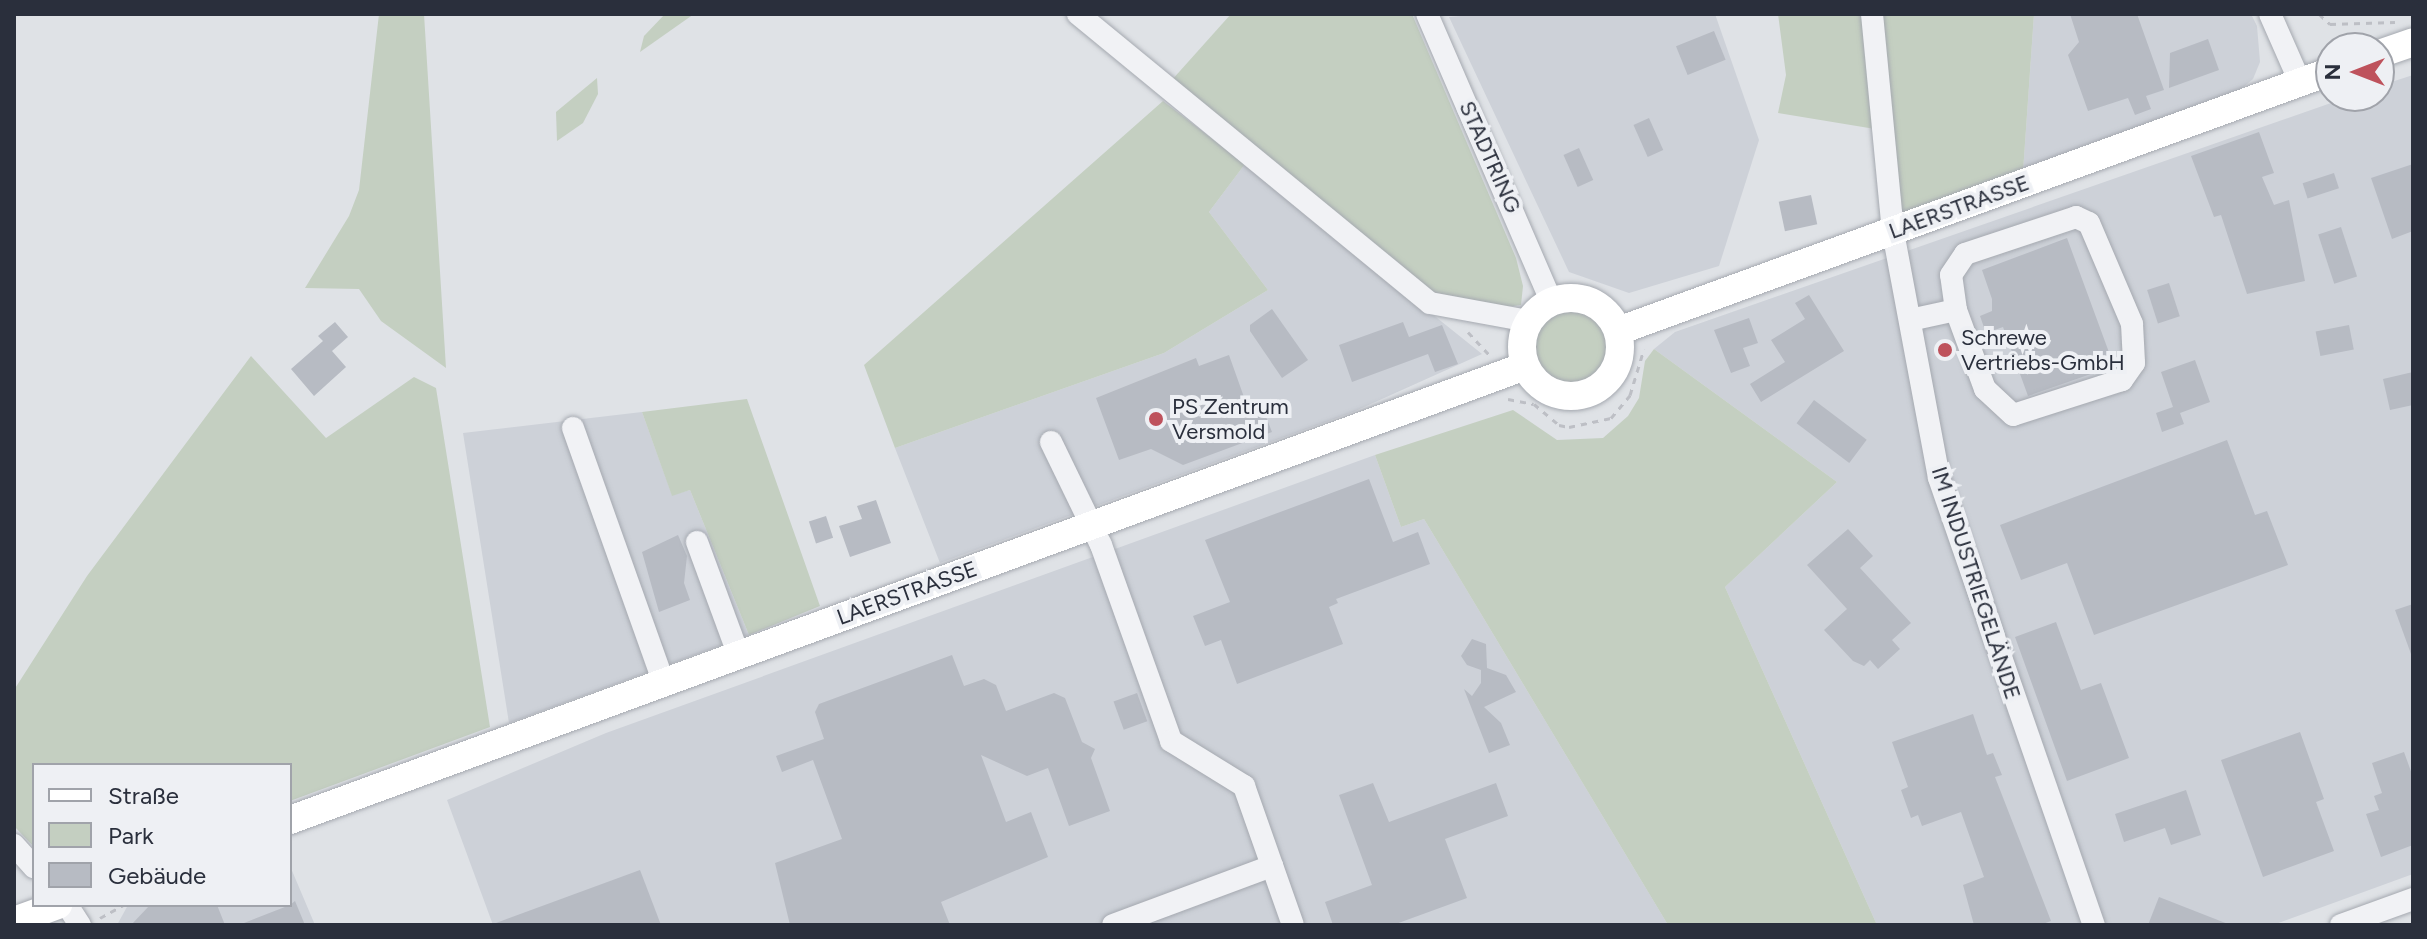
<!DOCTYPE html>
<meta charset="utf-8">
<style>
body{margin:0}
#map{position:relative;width:2427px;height:939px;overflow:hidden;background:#dfe2e6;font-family:Figtree,sans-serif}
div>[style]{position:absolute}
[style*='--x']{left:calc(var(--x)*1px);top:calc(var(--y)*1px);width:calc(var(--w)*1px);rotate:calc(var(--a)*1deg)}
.built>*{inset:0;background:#cdd1d8}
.green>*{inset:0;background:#c4cfc1}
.round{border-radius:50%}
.building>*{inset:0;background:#b7bbc3;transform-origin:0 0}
.path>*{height:3px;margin-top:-1.5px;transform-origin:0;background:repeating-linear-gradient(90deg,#bdbfc5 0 6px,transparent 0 12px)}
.roads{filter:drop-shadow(0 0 2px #a5a9b0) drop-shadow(0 0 2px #a5a9b0)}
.minor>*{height:22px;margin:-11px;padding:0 11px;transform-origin:11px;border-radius:11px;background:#f1f2f5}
.major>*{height:28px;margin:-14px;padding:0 14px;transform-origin:14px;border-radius:14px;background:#fff}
.major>.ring{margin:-14px;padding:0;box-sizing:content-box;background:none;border:28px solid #fff;border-radius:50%}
.dots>*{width:22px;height:22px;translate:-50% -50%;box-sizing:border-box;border:4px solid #eef0f4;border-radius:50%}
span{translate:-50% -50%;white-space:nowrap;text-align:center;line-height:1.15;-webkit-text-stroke:8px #eef0f4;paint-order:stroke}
.street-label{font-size:22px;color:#2a2f3c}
.poi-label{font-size:22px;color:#2a2f3c}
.left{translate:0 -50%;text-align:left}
.frame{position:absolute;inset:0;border:16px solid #2a2f3c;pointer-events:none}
.legend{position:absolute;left:32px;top:763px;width:260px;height:144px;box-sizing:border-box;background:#eef0f4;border:2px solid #a0a3aa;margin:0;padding:10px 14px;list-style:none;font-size:24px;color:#2a2f3c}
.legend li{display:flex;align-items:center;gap:16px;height:40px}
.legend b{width:40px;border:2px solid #a0a3aa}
.north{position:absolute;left:2315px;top:32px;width:80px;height:80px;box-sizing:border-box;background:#eef0f4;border:2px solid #a0a3aa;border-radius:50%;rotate:270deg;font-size:22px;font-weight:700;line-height:32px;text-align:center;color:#2a2f3c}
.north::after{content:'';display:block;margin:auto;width:28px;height:36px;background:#be525c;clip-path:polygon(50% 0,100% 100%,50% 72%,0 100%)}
</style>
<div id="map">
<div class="built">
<div style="clip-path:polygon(1484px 14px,1715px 14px,1759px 140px,1719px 266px,1629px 293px,1569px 272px,1449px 17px)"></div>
<div style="clip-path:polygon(2034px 14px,2251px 14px,2257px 26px,2260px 62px,2253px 79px,2235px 94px,2023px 172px)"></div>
<div style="clip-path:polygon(2413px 75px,2413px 874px,2273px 925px,1877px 925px,1725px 587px,1837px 482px,1654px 349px,1675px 332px,2351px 96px,2379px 96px,2379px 86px)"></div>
<div style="clip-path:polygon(1245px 164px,1482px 354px,1353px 412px,940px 563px,895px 448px,1164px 353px,1268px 290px,1209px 212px)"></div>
<div style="clip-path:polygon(642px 412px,672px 495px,690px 490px,749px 635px,509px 723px,463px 433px)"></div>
<div style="clip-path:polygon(1375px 455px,1401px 527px,1424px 519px,1668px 925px,493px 925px,447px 800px,606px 733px)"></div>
<div style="clip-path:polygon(290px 866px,315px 925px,117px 925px,128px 905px,290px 905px)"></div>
</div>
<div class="green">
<div style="clip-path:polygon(379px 14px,424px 14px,446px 368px,381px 321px,359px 289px,305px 288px,349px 216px,359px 190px)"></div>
<div style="clip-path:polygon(665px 14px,694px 14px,640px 52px,644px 36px)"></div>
<div style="clip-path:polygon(1231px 14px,1412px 14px,1516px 258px,1523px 286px,1521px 305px,1506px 307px,1431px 292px,1171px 81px)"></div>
<div style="clip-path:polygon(1778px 14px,1867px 14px,1875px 129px,1778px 113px,1786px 75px)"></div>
<div style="clip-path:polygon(1873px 14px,2034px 14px,2023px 172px,1898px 215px)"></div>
<div style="clip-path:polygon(597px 78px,598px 94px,583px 123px,557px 141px,556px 112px)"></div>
<div style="clip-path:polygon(1163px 101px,1245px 164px,1209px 212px,1268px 290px,1164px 353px,895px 448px,864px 365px)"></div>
<div class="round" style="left:1531px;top:307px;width:82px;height:82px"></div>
<div style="clip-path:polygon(1654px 349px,1837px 482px,1725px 587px,1877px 925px,1668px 925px,1424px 519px,1401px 527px,1375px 455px,1513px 410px,1557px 440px,1603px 438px,1628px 416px,1639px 398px,1645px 361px)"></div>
<div style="clip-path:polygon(251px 356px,326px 438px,414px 377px,436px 388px,490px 727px,290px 801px,290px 765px,34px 765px,34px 847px,14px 826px,14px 690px,87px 576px)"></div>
<div style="clip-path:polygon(747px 399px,820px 606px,749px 635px,690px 490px,672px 496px,642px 412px)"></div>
</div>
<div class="building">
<div style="clip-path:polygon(2070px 14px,2137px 14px,2164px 90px,2146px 96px,2151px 109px,2135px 115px,2128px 98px,2088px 111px,2068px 55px,2079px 42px)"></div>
<div style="left:1714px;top:31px;width:31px;height:41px;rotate:68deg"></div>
<div style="clip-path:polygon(2208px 39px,2219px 70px,2169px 88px,2170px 53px)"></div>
<div style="left:1649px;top:118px;width:35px;height:17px;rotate:66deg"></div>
<div style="clip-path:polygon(2259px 132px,2274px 173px,2262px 177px,2274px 205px,2289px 200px,2305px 281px,2247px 294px,2221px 215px,2214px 217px,2191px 156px)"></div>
<div style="left:1579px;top:148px;width:35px;height:17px;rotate:66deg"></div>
<div style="clip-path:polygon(2413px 164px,2413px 231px,2392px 239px,2371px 178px)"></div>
<div style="left:2334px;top:173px;width:16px;height:33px;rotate:72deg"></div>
<div style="left:1811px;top:195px;width:30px;height:33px;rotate:78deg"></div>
<div style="left:2341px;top:227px;width:52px;height:24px;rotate:72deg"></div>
<div style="clip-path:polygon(2067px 238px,2114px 366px,2028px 396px,2003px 327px,1986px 333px,1980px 316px,1992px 311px,1992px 299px,1982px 270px)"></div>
<div style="left:2169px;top:283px;width:35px;height:23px;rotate:72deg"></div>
<div style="clip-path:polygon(1809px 295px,1844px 351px,1761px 402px,1750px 384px,1785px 362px,1771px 340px,1805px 319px,1795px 303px)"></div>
<div style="clip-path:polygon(1272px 309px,1308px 360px,1282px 378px,1250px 331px,1250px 325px)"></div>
<div style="clip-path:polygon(1749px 318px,1758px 343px,1743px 348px,1750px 366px,1731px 373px,1714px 330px)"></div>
<div style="clip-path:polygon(335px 322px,348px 337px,332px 351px,346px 367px,314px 396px,291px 369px,323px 341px,318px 336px)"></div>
<div style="clip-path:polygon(1403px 322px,1409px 337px,1442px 325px,1458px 364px,1435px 372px,1428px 354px,1352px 382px,1339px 345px)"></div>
<div style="left:2349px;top:325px;width:25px;height:34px;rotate:79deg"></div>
<div style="clip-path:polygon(1229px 355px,1250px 414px,1263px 409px,1272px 432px,1183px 465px,1151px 449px,1119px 460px,1096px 398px,1196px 358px,1199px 366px)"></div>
<div style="clip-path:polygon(2195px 360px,2210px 402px,2180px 413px,2184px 424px,2162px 432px,2156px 413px,2173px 407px,2161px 372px)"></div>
<div style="clip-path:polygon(2413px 372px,2413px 405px,2390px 410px,2383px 379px)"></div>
<div style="left:1814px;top:400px;width:66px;height:29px;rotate:37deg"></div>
<div style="clip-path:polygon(2227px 440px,2255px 515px,2267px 511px,2288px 565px,2094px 635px,2067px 563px,2021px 580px,2000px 525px)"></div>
<div style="clip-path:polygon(1369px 479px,1393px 542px,1418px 532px,1430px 564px,1336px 599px,1338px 603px,1329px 607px,1343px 644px,1237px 684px,1221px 640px,1205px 646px,1193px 616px,1230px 602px,1205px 540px)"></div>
<div style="clip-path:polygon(876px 500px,891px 543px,850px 557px,839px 526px,862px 519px,857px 506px)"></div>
<div style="left:826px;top:516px;width:23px;height:18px;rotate:72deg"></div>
<div style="clip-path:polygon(1848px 529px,1873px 556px,1860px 568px,1911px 623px,1892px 640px,1900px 649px,1878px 669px,1870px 660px,1864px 666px,1853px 661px,1824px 630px,1847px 609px,1807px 565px)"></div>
<div style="clip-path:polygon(678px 535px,687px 556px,684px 583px,690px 600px,659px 612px,642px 552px)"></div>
<div style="clip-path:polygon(2413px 604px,2413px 654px,2411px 654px,2395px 610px)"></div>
<div style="clip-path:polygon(2056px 622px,2081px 690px,2101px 683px,2129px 758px,2067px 781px,2015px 637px)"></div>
<div style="clip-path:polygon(1472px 639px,1486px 644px,1487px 668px,1506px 675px,1516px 692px,1484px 707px,1501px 723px,1510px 745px,1489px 753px,1464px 689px,1472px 696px,1481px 683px,1481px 670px,1467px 665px,1461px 656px)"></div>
<div style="clip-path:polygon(952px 655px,964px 686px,984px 679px,996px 685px,1006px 711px,1054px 693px,1065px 698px,1082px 742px,1095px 749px,1091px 758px,1110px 811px,1069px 826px,1048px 768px,1027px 776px,981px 755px,1006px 822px,1031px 812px,1048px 857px,941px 902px,950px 925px,790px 925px,775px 863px,842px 839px,813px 760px,782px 772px,776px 756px,824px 739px,815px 712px,819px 704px)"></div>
<div style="left:1137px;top:693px;width:30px;height:25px;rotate:70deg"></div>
<div style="clip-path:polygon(1973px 714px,1987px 755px,1993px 753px,2002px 775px,1995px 777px,2051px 921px,2040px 925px,1974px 925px,1963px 885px,1984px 877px,1961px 812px,1922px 826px,1918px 815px,1911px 818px,1901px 790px,1908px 787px,1892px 742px)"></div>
<div style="clip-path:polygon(2300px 732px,2324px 799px,2316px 802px,2334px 851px,2263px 877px,2221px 760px)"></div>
<div style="clip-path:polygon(2404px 752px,2413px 777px,2413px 845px,2381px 857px,2366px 814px,2379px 810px,2374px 796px,2382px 793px,2372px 763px)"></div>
<div style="clip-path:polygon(1373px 783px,1389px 822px,1496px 783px,1508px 816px,1445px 839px,1467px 898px,1393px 925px,1333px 925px,1325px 902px,1372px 885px,1339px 795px)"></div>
<div style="clip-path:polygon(2186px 790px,2201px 835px,2171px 845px,2165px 828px,2124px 842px,2115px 814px)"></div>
<div style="clip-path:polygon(640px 870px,661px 925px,496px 925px,496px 923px)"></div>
<div style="clip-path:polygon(2159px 897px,2228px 924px,2228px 925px,2148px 925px)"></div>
<div style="clip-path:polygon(295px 901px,305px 925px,239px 925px,290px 905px)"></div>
<div style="clip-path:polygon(150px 905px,217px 905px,225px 925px,131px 925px)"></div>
</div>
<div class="path">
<div style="--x:2319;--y:14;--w:15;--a:42"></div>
<div style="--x:2330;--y:24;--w:65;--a:-1.8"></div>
<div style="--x:1468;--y:332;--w:33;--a:47"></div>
<div style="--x:1508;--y:399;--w:26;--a:11"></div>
<div style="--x:1534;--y:404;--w:33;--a:40"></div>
<div style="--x:1559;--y:425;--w:10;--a:11"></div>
<div style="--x:1569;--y:427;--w:43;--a:-12.1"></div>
<div style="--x:1611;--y:418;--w:30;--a:-50"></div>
<div style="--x:1630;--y:395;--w:48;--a:-73.1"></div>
<div style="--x:100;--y:918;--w:26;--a:-29"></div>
</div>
<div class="roads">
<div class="minor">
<div style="--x:1078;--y:14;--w:455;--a:39.4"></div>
<div style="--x:1430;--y:303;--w:100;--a:10.4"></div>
<div style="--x:1427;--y:14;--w:313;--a:66.6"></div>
<div style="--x:1872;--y:14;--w:219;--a:84.5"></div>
<div style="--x:1893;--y:232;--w:250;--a:79.4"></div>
<div style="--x:1939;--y:478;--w:473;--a:70.9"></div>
<div style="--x:2270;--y:14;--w:74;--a:66.2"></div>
<div style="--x:1910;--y:320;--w:47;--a:-12.3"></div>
<div style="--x:1956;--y:310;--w:35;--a:-98"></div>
<div style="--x:1951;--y:275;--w:25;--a:-56"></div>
<div style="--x:1965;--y:254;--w:117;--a:-18.4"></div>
<div style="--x:2076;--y:217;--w:14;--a:25"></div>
<div style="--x:2089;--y:223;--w:110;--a:66.9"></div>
<div style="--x:2132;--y:324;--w:39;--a:87"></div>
<div style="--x:2134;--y:363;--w:21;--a:125"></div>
<div style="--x:2122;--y:380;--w:114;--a:162.2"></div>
<div style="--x:2013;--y:415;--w:38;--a:-137"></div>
<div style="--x:1985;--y:389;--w:84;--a:-110.2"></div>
<div style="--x:573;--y:428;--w:272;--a:70.4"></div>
<div style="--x:1051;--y:442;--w:114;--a:64.1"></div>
<div style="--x:1101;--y:545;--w:208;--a:70.3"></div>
<div style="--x:1171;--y:741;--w:86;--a:31.7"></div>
<div style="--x:1244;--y:786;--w:147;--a:70.6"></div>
<div style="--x:697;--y:542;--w:121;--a:69.8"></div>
<div style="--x:14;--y:845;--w:30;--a:48"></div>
<div style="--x:67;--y:905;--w:24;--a:57"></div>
<div style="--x:1113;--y:925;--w:170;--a:-20.4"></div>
<div style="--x:2341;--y:925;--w:77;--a:-19.9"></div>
</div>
<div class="major">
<div style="--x:2379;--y:54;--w:36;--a:-19"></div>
<div class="ring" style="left:1522px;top:298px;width:70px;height:70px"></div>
<div style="--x:1618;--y:331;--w:759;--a:-20.03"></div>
<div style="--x:290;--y:820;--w:1316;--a:-20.18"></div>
<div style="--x:14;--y:921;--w:47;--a:-20"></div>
</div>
</div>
<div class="dots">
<div style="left:1945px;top:350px;background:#be525c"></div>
<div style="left:1156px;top:419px;background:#be525c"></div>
</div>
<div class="street-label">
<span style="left:1490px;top:157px;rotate:66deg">STADTRING</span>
<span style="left:1959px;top:207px;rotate:-20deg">LAERSTRASSE</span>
<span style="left:1976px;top:583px;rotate:72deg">IM INDUSTRIEGELÄNDE</span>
<span style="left:907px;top:593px;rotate:-20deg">LAERSTRASSE</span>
</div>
<div class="poi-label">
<span class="left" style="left:1961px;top:350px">Schrewe<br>Vertriebs-GmbH</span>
<span class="left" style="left:1172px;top:419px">PS Zentrum<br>Versmold</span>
</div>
<div class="frame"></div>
<ul class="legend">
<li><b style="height:10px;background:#fff"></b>Straße</li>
<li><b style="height:22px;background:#c4cfc1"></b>Park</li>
<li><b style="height:22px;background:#b7bbc3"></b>Gebäude</li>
</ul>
<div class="north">N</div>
</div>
